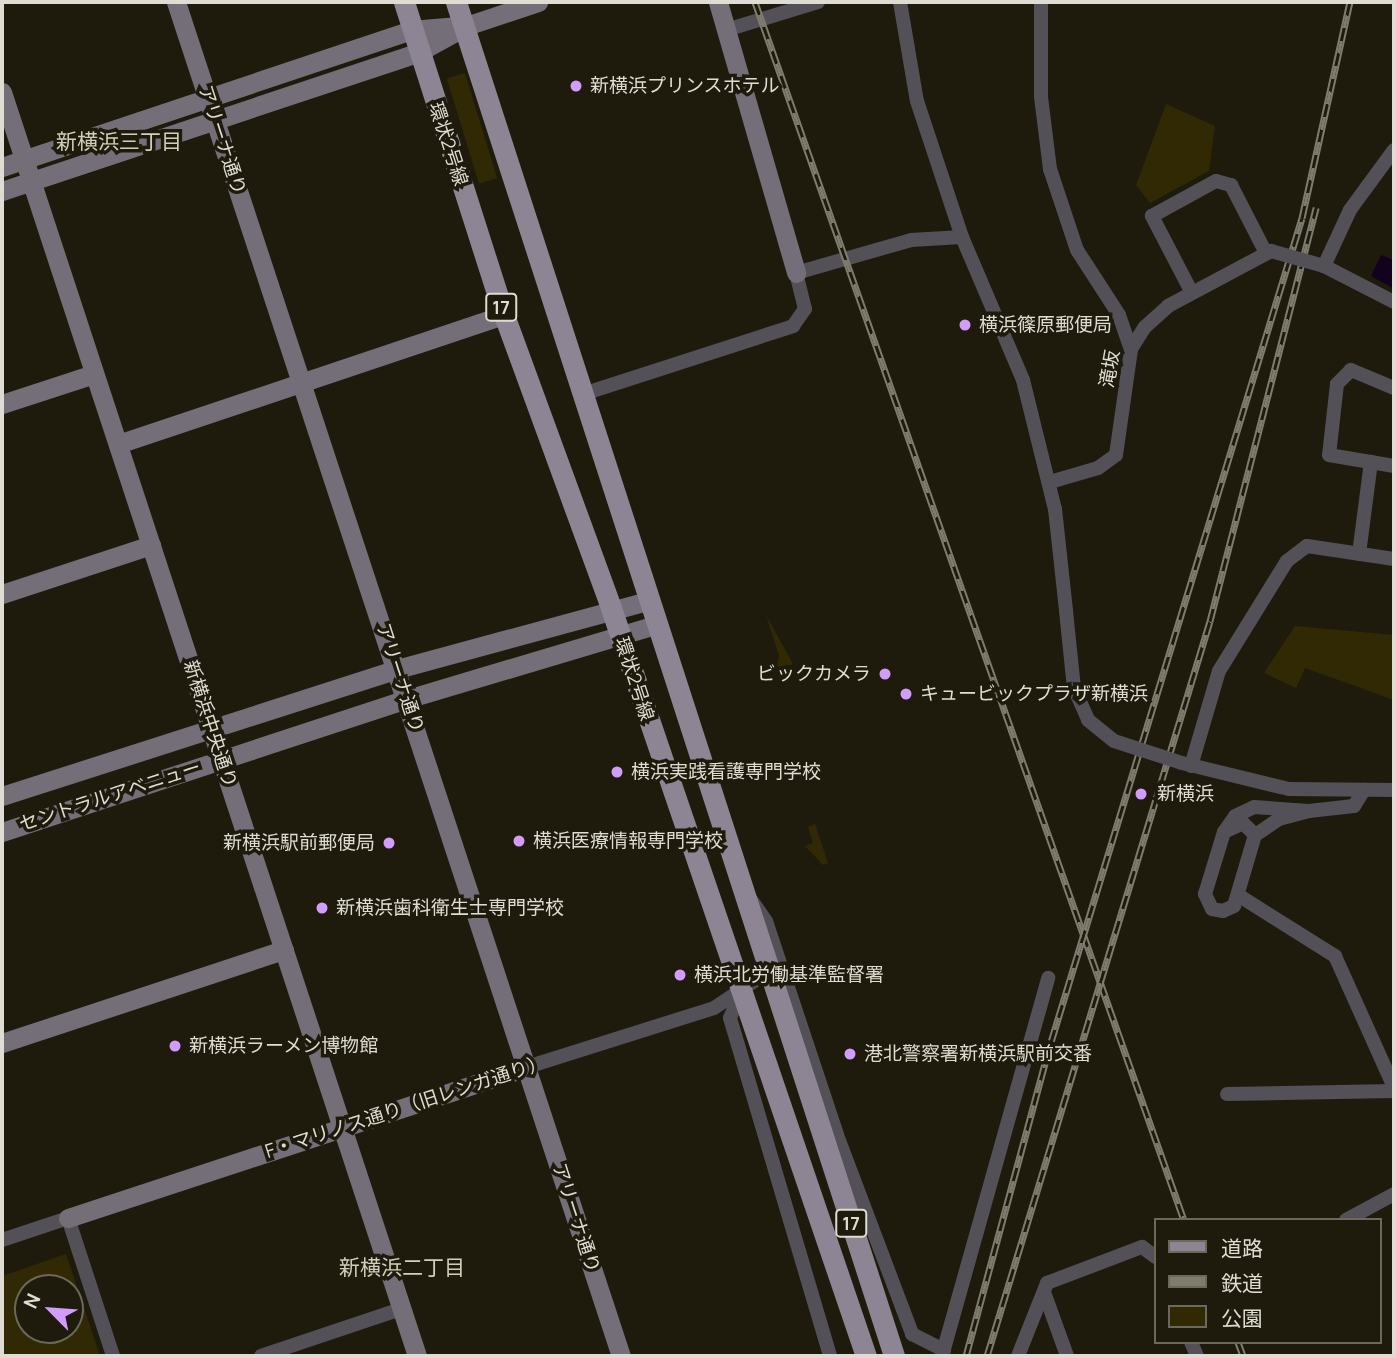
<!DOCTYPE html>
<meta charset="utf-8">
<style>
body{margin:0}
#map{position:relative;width:1396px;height:1358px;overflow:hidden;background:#1e1b0c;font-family:Manrope,"Noto Sans JP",sans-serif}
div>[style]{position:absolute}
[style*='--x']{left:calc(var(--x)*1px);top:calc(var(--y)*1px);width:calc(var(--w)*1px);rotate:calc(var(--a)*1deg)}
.green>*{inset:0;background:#302904;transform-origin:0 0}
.water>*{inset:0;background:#12021d}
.street>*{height:14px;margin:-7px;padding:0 7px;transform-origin:7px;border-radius:7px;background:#535057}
.secondary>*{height:19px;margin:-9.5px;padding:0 9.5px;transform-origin:9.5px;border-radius:9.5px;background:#746e79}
.primary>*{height:21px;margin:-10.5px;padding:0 10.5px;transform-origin:10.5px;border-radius:10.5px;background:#8d8594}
.rail>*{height:7px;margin-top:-3.5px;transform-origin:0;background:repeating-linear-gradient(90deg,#1e1b0c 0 13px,#7e7c6f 0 26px);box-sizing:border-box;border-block:2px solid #7e7c6f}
.street-bridge>*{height:14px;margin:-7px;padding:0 7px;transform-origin:7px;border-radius:7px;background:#535057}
.dots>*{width:19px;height:19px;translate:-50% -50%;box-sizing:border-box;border:4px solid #1e1b0c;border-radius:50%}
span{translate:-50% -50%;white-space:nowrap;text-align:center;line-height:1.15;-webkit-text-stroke:7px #1e1b0c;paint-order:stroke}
.shield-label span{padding:2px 5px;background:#1e1b0c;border:2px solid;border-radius:5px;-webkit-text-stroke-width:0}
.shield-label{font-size:18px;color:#dfddd3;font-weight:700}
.poi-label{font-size:19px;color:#dfddd3}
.left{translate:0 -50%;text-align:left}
.right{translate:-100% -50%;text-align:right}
.street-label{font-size:19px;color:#dfddd3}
.neighbourhood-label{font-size:21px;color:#d1ceba}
.frame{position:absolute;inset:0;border:4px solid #dfddd3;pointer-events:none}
.legend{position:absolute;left:1154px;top:1218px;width:228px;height:126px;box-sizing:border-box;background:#1e1b0c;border:2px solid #6b695c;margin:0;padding:9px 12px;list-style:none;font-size:21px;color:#dfddd3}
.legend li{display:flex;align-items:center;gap:14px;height:35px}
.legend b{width:35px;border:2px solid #6b695c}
.north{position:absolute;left:14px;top:1274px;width:70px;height:70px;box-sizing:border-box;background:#1e1b0c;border:2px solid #6b695c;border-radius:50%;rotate:295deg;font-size:19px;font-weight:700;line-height:28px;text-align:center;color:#dfddd3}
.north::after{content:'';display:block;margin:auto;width:24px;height:32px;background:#d29cfd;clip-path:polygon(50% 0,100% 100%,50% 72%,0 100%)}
</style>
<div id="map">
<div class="green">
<div style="left:465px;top:73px;width:110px;height:19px;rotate:73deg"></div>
<div style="clip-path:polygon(1166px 104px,1215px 126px,1209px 171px,1150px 203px,1136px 185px)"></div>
<div style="clip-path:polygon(766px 615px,793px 664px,776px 671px,779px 656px)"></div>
<div style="clip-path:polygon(1295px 626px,1394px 635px,1394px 700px,1305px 668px,1296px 688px,1264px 673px)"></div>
<div style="clip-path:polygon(815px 824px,828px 863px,823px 865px,805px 846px,813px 843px,808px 827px)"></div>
<div style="clip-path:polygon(evenodd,66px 1254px,100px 1356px,2px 1356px,2px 1276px,66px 1254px,28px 1288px,70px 1288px,70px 1330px,28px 1330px,28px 1288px)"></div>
</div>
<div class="water">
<div style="clip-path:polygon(1381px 255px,1394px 260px,1394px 289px,1371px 276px)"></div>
</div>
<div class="street">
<div style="--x:900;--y:2;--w:100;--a:80.3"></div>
<div style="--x:917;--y:101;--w:143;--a:71.7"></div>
<div style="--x:962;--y:237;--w:155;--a:66.9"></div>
<div style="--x:1023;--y:380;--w:133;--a:76.1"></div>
<div style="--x:1055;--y:509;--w:103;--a:83.8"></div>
<div style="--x:1041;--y:2;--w:95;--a:90"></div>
<div style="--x:1041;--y:97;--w:73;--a:82.9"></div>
<div style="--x:1050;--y:169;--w:85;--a:71.6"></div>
<div style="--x:1077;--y:250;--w:77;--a:57.1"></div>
<div style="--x:1119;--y:315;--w:36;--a:71"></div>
<div style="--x:726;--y:30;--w:96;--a:-16.9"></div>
<div style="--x:1394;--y:150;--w:74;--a:126.3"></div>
<div style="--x:1350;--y:210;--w:62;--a:114.9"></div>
<div style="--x:1324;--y:266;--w:79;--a:27.2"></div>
<div style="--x:1192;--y:293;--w:87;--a:-117.5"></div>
<div style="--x:1152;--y:216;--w:73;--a:-28.7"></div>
<div style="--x:1216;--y:181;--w:16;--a:15"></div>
<div style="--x:1231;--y:185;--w:76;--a:62.8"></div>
<div style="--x:1394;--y:388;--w:47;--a:-157.3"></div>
<div style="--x:1351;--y:370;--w:20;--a:135"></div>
<div style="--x:1337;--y:384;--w:71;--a:96.4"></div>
<div style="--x:1329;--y:455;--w:66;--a:9.6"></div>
<div style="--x:583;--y:394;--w:221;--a:-17.9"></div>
<div style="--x:793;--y:326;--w:21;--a:-55"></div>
<div style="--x:805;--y:309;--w:37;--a:-104"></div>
<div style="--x:796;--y:273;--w:120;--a:-16"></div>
<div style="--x:911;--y:240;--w:51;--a:-3.4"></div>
<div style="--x:1050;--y:482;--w:50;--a:-16.3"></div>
<div style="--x:1098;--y:468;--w:22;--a:-36"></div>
<div style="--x:1116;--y:455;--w:107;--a:-81.9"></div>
<div style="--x:1131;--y:349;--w:26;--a:-58"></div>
<div style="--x:1145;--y:327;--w:31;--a:-42"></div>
<div style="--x:1168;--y:306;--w:117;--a:-28.1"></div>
<div style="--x:1359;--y:554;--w:93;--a:-82.6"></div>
<div style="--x:1182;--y:763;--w:110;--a:13.7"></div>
<div style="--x:1289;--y:789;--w:105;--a:0.5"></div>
<div style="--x:1191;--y:766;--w:99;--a:-73.6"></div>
<div style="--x:1219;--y:671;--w:129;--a:-58.3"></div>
<div style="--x:1287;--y:561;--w:25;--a:-37"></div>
<div style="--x:1307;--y:546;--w:88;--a:8.5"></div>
<div style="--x:1309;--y:811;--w:45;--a:-6.3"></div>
<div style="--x:1354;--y:806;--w:19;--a:-58"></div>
<div style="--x:1224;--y:832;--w:19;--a:-55"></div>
<div style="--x:1235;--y:816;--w:21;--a:-25"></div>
<div style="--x:1254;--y:807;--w:55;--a:4.2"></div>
<div style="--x:1309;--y:811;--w:31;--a:165"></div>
<div style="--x:1279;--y:819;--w:29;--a:146"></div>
<div style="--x:1255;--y:835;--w:74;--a:106.5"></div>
<div style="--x:1234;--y:906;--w:12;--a:156"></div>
<div style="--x:1223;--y:911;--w:11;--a:-170"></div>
<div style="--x:1212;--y:909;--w:17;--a:-115"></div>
<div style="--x:1205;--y:894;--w:65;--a:-73"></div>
<div style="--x:1224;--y:832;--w:21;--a:-25"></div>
<div style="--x:1243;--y:823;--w:17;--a:45"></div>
<div style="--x:1238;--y:895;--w:115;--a:32.2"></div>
<div style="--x:1335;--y:956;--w:144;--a:65.8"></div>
<div style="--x:752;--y:901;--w:24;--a:55"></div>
<div style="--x:766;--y:921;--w:225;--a:71.6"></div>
<div style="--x:837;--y:1135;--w:213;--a:69.3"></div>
<div style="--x:912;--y:1334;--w:36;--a:27"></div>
<div style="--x:741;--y:992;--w:28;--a:113"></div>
<div style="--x:730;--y:1018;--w:352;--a:73.5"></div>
<div style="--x:527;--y:1067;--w:196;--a:-17.5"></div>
<div style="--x:714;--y:1008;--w:65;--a:-33.7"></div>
<div style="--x:1227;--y:1094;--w:167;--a:-1"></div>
<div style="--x:1346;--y:1220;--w:55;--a:-28.4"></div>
<div style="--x:2;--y:1240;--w:70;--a:-18.4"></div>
<div style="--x:68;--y:1218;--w:145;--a:71.9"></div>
<div style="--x:1044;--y:1292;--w:68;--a:70.2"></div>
<div style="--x:1191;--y:1342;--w:15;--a:67"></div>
<div style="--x:261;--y:1356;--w:148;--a:-18.6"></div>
<div style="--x:942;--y:1356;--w:393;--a:-74.3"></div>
<div style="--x:1018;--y:1356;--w:79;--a:-68.3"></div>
<div style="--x:1047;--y:1283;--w:102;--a:-20.8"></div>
<div style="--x:1142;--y:1247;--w:17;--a:36"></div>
</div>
<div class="secondary">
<div style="--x:176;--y:2;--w:1425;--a:71.81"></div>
<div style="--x:718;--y:2;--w:282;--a:73.9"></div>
<div style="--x:2;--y:92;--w:1330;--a:71.82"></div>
<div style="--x:2;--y:167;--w:431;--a:-18.5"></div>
<div style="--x:411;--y:30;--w:47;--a:-4.9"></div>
<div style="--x:2;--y:191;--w:440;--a:-18.4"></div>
<div style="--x:419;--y:52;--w:54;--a:-29"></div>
<div style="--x:466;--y:26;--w:76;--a:-18.4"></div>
<div style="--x:2;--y:404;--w:97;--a:-18.1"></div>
<div style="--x:118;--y:444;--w:407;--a:-18.5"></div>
<div style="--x:2;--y:594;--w:157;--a:-18.2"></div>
<div style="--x:2;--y:796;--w:415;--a:-17.8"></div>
<div style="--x:397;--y:669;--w:259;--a:-15.2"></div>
<div style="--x:2;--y:832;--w:426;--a:-18.2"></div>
<div style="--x:407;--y:699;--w:259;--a:-16.6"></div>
<div style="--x:2;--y:1043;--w:297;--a:-18.3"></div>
<div style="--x:68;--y:1218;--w:483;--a:-18.2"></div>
</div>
<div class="primary">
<div style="--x:404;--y:2;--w:329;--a:72.3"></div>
<div style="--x:504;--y:315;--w:312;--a:69.9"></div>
<div style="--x:611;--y:608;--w:790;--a:71.18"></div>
<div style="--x:456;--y:2;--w:1423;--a:72.07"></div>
</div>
<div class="rail">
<div style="--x:755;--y:2;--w:1291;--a:70.6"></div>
<div style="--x:1238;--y:1342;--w:15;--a:70"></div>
<div style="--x:966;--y:1356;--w:325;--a:-74.9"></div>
<div style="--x:1051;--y:1042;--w:861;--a:-73.06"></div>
<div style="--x:1302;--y:218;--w:221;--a:-77.5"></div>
<div style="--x:987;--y:1356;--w:768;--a:-73.12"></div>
<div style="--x:1210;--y:621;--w:427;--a:-75.6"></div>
</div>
<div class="street-bridge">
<div style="--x:1271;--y:251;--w:55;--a:15.8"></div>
<div style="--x:1066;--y:611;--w:77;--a:84.1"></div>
<div style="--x:1074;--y:688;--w:35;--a:66"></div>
<div style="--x:1088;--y:720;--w:33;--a:39"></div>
<div style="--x:1114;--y:741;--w:71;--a:17.9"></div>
</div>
<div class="dots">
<div style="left:576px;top:86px;background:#d29cfd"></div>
<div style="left:965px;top:325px;background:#d29cfd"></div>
<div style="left:885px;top:674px;background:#d29cfd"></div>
<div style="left:906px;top:694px;background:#d29cfd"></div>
<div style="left:617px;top:772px;background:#d29cfd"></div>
<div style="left:1141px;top:794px;background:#d29cfd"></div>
<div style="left:519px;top:841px;background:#d29cfd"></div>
<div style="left:389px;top:843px;background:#d29cfd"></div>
<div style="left:322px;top:908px;background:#d29cfd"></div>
<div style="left:680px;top:975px;background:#d29cfd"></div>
<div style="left:175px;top:1046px;background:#d29cfd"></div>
<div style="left:850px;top:1054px;background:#d29cfd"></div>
</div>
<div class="shield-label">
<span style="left:501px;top:307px">17</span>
<span style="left:851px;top:1223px">17</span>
</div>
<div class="poi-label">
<span class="left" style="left:590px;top:86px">新横浜プリンスホテル</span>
<span class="left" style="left:979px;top:325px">横浜篠原郵便局</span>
<span class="right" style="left:871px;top:674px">ビックカメラ</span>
<span class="left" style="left:920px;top:694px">キュービックプラザ新横浜</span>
<span class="left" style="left:631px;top:772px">横浜実践看護専門学校</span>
<span class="left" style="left:1157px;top:794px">新横浜</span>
<span class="left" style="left:533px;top:841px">横浜医療情報専門学校</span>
<span class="right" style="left:375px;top:843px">新横浜駅前郵便局</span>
<span class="left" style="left:336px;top:908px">新横浜歯科衛生士専門学校</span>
<span class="left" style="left:694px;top:975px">横浜北労働基準監督署</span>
<span class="left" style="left:189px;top:1046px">新横浜ラーメン博物館</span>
<span class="left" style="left:864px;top:1054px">港北警察署新横浜駅前交番</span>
</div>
<div class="street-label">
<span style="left:222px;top:140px;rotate:72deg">アリーナ通り</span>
<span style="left:448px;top:144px;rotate:72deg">環状2号線</span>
<span style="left:1110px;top:369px;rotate:-80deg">滝坂</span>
<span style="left:400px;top:678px;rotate:72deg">アリーナ通り</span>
<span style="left:634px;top:679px;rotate:72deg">環状2号線</span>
<span style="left:210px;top:724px;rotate:72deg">新横浜中央通り</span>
<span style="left:110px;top:796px;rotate:-18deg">セントラルアベニュー</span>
<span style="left:406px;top:1107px;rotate:-18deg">F・マリノス通り（旧レンガ通り）</span>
<span style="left:576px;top:1218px;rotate:72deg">アリーナ通り</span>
</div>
<div class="neighbourhood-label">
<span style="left:119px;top:141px">新横浜三丁目</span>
<span style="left:402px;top:1267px">新横浜二丁目</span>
</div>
<div class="frame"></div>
<ul class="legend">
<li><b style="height:9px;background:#8d8594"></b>道路</li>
<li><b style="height:9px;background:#7e7c6f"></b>鉄道</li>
<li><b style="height:19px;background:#302904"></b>公園</li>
</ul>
<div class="north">N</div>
</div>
